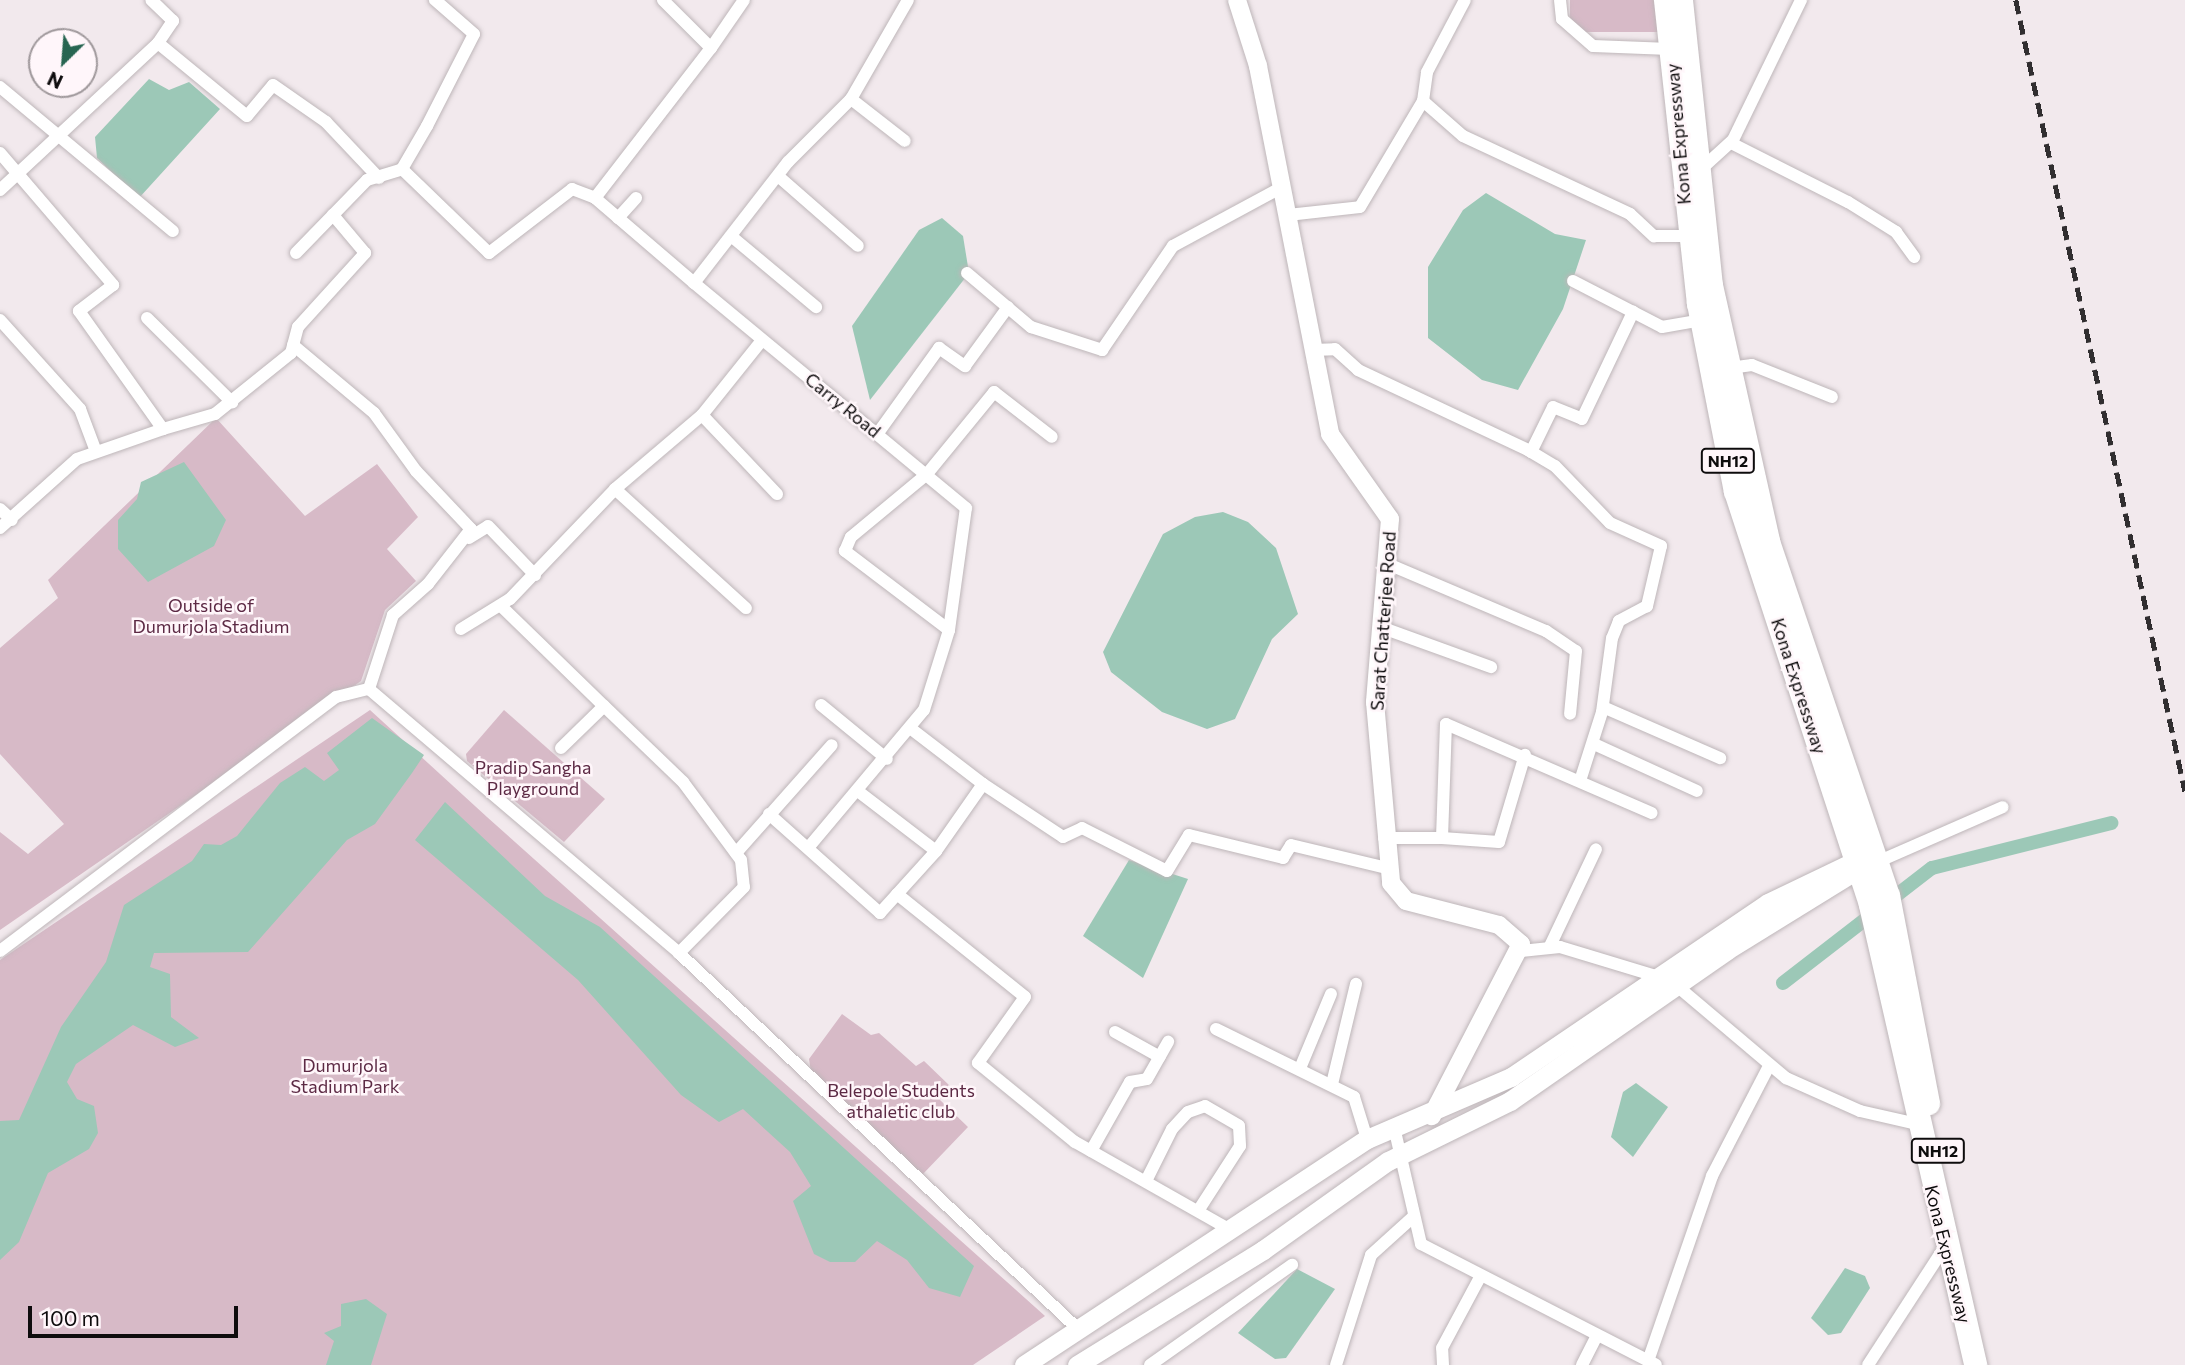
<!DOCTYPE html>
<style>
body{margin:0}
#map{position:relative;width:2185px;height:1365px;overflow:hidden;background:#f2e9ed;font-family:Commissioner,sans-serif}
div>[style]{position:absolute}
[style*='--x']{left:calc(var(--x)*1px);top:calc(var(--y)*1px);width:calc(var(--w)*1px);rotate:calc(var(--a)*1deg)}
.green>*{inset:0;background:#d7bac7;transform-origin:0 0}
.water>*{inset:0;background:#9cc8b7}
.canal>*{height:14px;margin:-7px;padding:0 7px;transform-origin:7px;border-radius:7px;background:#9cc8b7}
.roads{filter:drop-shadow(0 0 2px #beb6b9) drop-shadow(0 0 2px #beb6b9)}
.street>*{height:12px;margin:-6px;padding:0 6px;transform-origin:6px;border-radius:6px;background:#fff}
.secondary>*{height:18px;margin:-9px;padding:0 9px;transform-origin:9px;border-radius:9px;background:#fff}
.primary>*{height:19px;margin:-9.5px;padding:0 9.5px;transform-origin:9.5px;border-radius:9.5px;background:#fff}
.highway>*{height:23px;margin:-11.5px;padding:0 11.5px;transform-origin:11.5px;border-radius:11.5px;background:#fff}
.rail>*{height:4.5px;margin-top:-2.25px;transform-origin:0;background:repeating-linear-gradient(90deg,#312e30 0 14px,transparent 0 21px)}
span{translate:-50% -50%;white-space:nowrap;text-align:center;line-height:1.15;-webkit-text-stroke:5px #fff6fa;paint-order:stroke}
.shield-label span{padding:2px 5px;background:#fff6fa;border:2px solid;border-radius:5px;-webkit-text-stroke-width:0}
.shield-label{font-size:16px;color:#0e0c0d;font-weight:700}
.street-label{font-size:18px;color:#0e0c0d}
.park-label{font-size:18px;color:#5c2944}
.north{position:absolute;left:28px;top:28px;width:70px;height:70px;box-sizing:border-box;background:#fff6fa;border:2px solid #9f989b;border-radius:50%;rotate:205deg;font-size:19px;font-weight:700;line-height:28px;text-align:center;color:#0e0c0d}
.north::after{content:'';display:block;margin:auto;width:24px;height:32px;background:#276551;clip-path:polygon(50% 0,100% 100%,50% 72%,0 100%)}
.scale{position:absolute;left:28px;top:1306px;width:210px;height:32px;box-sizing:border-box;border:4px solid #0e0c0d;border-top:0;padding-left:9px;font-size:21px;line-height:24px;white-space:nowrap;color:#0e0c0d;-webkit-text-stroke:5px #fff6fa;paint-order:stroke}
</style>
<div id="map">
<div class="green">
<div style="left:1570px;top:0;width:88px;height:32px"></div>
<div style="clip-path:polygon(216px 418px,305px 516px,377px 464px,418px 517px,387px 549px,416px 581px,385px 610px,361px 681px,0 930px,0 832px,28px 854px,64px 824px,0 754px,0 648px,58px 598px,48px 580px)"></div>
<div style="clip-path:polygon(370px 710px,487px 817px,1045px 1316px,973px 1365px,0 1365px,0 960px)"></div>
<div style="clip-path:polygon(504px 710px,605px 799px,564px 842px,467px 761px,466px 754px)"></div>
<div style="clip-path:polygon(842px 1014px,871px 1035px,879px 1033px,916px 1066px,924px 1061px,950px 1086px,940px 1100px,968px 1127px,922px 1175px,811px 1072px,809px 1059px)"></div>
</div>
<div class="water">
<div style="clip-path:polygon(149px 79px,169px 90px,189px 82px,220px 109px,139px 198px,97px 158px,95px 137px)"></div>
<div style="clip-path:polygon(1486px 193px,1555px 234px,1586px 240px,1563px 309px,1518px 390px,1482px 380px,1428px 338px,1428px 267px,1463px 210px)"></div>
<div style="clip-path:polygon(942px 218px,963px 236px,969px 273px,870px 400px,852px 326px,919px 230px)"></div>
<div style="clip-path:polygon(184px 462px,226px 520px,214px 546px,148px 582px,118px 549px,118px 520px,137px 499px,141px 482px)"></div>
<div style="clip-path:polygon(1223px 512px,1248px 522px,1276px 548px,1298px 614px,1272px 639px,1235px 719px,1207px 729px,1162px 712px,1111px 672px,1103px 652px,1163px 534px,1195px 517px)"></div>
<div style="clip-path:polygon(372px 718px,424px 755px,412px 773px,375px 824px,347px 840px,248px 952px,154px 953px,150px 967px,170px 974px,171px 1017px,199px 1038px,175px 1047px,133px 1025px,76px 1064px,67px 1082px,77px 1099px,94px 1106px,98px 1133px,89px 1149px,48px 1173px,19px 1242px,0 1260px,0 1121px,19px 1120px,61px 1027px,106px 962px,124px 905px,192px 861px,204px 844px,221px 845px,237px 836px,280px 783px,305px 767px,324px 781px,339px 770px,327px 753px)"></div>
<div style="clip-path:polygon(445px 802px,545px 896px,600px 927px,974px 1266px,960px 1297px,929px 1288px,907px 1260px,877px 1241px,855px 1262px,830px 1262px,814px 1254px,793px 1201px,811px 1186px,790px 1152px,743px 1109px,719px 1122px,681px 1095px,578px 980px,415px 840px)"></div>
<div style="clip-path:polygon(1129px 860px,1188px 879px,1143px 978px,1083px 936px)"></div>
<div style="clip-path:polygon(1636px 1083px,1668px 1107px,1633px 1157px,1611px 1137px,1623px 1092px)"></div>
<div style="clip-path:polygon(1845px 1268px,1865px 1276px,1870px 1288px,1841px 1333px,1828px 1335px,1811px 1318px)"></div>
<div style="clip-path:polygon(1297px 1269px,1335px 1289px,1286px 1358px,1275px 1359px,1238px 1333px)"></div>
<div style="clip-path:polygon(366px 1299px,387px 1314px,371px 1365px,326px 1365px,334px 1341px,324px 1333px,341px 1326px,341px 1304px)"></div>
</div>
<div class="canal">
<div style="--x:1783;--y:983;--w:188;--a:-37.7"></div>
<div style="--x:1932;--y:868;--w:185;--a:-14.1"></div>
</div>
<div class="roads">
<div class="street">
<div style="--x:1560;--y:0;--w:19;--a:84"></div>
<div style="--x:1562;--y:19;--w:41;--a:41.1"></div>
<div style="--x:1593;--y:46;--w:77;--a:2.2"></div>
<div style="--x:158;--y:43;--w:115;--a:39.4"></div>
<div style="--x:247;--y:116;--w:40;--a:-50"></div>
<div style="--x:273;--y:85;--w:65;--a:34.9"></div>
<div style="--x:326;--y:122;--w:77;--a:46.6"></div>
<div style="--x:711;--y:48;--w:58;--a:-55.5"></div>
<div style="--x:0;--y:87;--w:225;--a:39.8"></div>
<div style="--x:851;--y:99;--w:68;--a:37.9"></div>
<div style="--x:1423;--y:101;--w:53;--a:41.2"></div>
<div style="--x:1463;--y:136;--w:184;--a:25"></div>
<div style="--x:1630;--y:214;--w:33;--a:43"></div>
<div style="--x:1654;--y:236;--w:35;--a:0"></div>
<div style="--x:1731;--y:143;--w:131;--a:26.8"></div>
<div style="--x:1848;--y:202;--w:57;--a:32"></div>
<div style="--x:1896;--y:232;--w:31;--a:54"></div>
<div style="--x:0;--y:153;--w:174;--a:49.4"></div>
<div style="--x:113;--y:285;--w:43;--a:142.6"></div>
<div style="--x:79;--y:311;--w:145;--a:54.6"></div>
<div style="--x:163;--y:429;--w:54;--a:-16.1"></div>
<div style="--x:215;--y:414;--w:97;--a:-38.8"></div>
<div style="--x:291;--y:353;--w:27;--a:-75"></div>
<div style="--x:298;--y:327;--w:100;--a:-47.8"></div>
<div style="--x:365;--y:253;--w:50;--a:-130.1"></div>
<div style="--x:402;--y:169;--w:121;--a:44"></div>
<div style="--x:489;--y:253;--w:105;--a:-37.6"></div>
<div style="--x:572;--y:189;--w:25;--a:21"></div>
<div style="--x:595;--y:198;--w:130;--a:40.6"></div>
<div style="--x:1699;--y:171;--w:46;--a:-42.4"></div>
<div style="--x:1733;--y:140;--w:156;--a:-64.1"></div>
<div style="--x:778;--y:176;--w:106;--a:41.2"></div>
<div style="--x:0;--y:190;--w:216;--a:-42.9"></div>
<div style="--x:158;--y:43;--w:27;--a:-56"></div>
<div style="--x:173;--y:21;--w:30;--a:-136"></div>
<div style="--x:595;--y:198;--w:190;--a:-52.3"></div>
<div style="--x:711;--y:48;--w:68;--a:-135"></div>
<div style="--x:1288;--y:215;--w:72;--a:-6.3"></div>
<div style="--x:1360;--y:207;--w:123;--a:-59.3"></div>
<div style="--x:1423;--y:101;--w:29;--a:-82"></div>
<div style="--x:1427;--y:72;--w:81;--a:-62.2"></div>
<div style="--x:618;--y:218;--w:27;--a:-48"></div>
<div style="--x:731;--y:236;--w:111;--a:39.9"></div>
<div style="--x:296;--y:253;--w:102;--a:-45.8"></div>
<div style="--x:367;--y:180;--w:37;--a:-17"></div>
<div style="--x:402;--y:169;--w:50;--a:-59.8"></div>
<div style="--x:427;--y:126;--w:103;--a:-62.9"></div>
<div style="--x:474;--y:34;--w:52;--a:-138.9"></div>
<div style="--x:967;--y:273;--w:84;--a:40.2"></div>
<div style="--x:1031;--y:327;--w:75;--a:17.9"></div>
<div style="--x:1102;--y:350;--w:126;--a:-55.7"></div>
<div style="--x:1173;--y:246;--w:124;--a:-28.4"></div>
<div style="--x:1573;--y:281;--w:100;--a:27.3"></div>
<div style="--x:1662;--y:327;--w:40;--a:-10"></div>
<div style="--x:147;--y:318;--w:120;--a:44.7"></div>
<div style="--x:0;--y:320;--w:120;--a:48"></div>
<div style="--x:80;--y:409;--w:43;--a:69.4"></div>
<div style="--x:293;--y:345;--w:106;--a:40"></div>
<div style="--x:374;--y:413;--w:72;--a:54.1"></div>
<div style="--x:416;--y:471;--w:80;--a:46.5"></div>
<div style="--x:471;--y:529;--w:70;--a:128"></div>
<div style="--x:428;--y:584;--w:47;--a:138.5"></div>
<div style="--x:393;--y:615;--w:78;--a:108"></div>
<div style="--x:1312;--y:350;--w:23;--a:-2"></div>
<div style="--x:1335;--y:349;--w:31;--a:42"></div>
<div style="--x:1358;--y:370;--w:188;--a:25.2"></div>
<div style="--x:1528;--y:450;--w:31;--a:31"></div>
<div style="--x:1555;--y:466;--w:79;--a:46"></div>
<div style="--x:1610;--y:523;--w:56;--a:24.3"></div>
<div style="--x:1661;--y:546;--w:62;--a:103.1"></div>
<div style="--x:1647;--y:606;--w:32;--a:152"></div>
<div style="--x:1619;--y:621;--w:18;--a:112"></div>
<div style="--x:1612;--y:638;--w:75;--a:97.7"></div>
<div style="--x:1602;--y:712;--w:69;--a:107.7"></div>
<div style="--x:1730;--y:368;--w:22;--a:-8"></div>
<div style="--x:1752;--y:365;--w:86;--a:21.8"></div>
<div style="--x:702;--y:415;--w:109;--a:46.5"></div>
<div style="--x:878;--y:433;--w:105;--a:-54.3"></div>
<div style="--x:939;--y:348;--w:32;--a:35"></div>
<div style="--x:965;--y:366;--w:73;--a:-53.9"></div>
<div style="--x:1531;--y:452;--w:50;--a:-63.9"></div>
<div style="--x:1553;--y:407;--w:31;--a:22"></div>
<div style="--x:1582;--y:419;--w:119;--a:-64.5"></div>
<div style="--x:615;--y:489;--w:177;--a:42.3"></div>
<div style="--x:0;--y:509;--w:16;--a:43"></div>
<div style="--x:0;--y:528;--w:103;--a:-41.9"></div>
<div style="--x:77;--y:459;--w:91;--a:-19.2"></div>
<div style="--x:469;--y:538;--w:22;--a:-32"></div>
<div style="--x:488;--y:526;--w:68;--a:46.2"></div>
<div style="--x:1388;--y:564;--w:172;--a:23"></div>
<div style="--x:1546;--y:631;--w:36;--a:34"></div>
<div style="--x:1576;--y:651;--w:63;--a:95.4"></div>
<div style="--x:501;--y:606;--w:144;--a:44.2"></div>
<div style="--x:1383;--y:628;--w:115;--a:19.9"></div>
<div style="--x:461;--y:629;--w:57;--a:-31.5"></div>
<div style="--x:510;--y:599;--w:152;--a:-46.3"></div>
<div style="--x:615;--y:489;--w:114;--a:-40.4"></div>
<div style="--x:702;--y:415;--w:96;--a:-51.3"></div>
<div style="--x:949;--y:630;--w:131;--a:-142.8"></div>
<div style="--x:845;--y:551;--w:15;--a:-67"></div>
<div style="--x:851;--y:537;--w:99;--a:-39.7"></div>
<div style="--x:927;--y:474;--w:106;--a:-50.7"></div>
<div style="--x:994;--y:392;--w:73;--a:37.8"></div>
<div style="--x:821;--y:705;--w:85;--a:39.3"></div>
<div style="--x:1603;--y:707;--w:128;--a:23.6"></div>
<div style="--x:910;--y:728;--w:92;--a:37.5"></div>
<div style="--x:983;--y:784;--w:82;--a:125"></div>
<div style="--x:1594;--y:744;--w:113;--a:24.5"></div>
<div style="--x:561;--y:748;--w:60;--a:-44.3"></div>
<div style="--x:604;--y:706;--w:110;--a:43.9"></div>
<div style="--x:683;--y:782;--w:97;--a:53.4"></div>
<div style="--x:741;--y:860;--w:27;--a:84"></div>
<div style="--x:744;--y:887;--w:93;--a:134.6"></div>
<div style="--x:983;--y:784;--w:96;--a:33.5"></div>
<div style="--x:1063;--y:837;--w:21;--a:-25"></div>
<div style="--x:1082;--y:828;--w:95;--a:26.8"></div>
<div style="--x:1167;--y:871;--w:42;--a:-58.6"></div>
<div style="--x:1189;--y:835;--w:97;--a:13.7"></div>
<div style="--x:1283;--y:858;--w:15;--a:-58"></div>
<div style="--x:1291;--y:845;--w:99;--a:13.5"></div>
<div style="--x:769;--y:814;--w:149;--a:41.7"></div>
<div style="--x:880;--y:913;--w:84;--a:-47.9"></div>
<div style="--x:936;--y:851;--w:97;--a:-142.5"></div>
<div style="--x:1384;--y:838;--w:58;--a:0"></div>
<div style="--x:1442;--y:838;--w:114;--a:-88"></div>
<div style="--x:1446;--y:724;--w:224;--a:23.4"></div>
<div style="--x:1442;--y:838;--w:57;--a:4"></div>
<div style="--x:1499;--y:842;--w:91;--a:-73.4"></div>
<div style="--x:808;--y:848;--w:180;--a:-50"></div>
<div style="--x:924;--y:710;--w:84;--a:-72.6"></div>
<div style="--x:949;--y:630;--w:123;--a:-82.1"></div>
<div style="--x:966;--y:508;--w:353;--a:-140.4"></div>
<div style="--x:694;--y:283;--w:153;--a:-52.2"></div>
<div style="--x:788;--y:162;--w:89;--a:-45"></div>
<div style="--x:851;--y:99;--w:114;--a:-60.1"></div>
<div style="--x:736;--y:853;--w:144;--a:-48.4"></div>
<div style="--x:1877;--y:862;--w:137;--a:-23.6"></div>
<div style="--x:897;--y:894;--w:164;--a:38.8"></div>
<div style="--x:1025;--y:997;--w:81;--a:125.5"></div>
<div style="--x:978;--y:1063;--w:125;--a:39.2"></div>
<div style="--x:1075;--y:1142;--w:177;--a:29.5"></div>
<div style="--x:1550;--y:946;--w:107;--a:-64.6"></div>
<div style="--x:0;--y:951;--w:421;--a:-37.1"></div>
<div style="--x:336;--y:697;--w:34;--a:-14"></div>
<div style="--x:369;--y:689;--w:407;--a:40.4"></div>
<div style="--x:679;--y:953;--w:550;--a:43.3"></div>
<div style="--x:1521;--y:951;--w:39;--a:-6"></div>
<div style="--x:1560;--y:947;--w:100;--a:16.8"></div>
<div style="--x:1656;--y:976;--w:23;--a:25"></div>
<div style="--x:1677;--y:986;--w:143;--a:40.2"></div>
<div style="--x:1786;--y:1078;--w:81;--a:24"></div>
<div style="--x:1860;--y:1111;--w:58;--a:12.8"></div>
<div style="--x:1216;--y:1029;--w:154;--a:26.2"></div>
<div style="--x:1354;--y:1097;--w:44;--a:72.8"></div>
<div style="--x:1115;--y:1032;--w:51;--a:29.1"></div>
<div style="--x:1301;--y:1066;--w:78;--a:-67.4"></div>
<div style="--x:1332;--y:1084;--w:103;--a:-76.5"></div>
<div style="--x:1394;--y:1127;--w:120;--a:77"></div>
<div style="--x:1421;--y:1244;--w:264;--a:27.2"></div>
<div style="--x:1091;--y:1151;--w:79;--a:-60.5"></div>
<div style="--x:1130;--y:1082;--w:17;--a:-10"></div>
<div style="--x:1147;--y:1079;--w:43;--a:-60.4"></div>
<div style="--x:1146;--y:1181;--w:58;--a:-63.4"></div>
<div style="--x:1172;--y:1129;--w:23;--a:-47"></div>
<div style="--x:1188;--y:1112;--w:18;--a:-19"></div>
<div style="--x:1205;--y:1106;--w:39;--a:30"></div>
<div style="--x:1239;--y:1126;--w:20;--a:87"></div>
<div style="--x:1240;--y:1146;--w:77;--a:122.9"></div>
<div style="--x:1648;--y:1361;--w:196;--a:-70.9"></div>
<div style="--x:1712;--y:1176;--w:124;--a:-62.6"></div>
<div style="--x:1150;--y:1365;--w:174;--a:-35.2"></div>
<div style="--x:1336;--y:1365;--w:115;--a:-72.3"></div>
<div style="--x:1371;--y:1255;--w:57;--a:-42.1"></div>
<div style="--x:1443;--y:1365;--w:17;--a:-93"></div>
<div style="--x:1442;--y:1348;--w:78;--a:-61.8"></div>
<div style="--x:1582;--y:1365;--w:33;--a:-63"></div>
<div style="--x:1868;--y:1365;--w:143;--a:-57"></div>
</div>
<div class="secondary">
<div style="--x:1237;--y:0;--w:69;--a:72.3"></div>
<div style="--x:1258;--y:66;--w:375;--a:78.9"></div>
<div style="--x:1330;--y:434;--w:104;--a:54.8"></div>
<div style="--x:1390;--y:519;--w:184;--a:94.7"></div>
<div style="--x:1375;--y:702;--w:182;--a:84.9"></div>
<div style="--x:1391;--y:883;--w:23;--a:50"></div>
<div style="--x:1406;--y:901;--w:96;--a:14.5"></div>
<div style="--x:1499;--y:925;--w:29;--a:41"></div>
<div style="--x:1521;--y:944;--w:194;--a:117.4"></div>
</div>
<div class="primary">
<div style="--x:1024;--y:1365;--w:411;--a:-33.4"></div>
<div style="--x:1367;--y:1139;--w:157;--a:-23.3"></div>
<div style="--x:1511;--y:1077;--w:310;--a:-34.1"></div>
<div style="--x:1768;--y:903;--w:111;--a:-25.6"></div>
<div style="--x:1077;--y:1365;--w:219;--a:-31.7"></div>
<div style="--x:1263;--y:1250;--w:153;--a:-35.5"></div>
<div style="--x:1388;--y:1161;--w:136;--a:-26.2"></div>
<div style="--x:1510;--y:1101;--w:264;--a:-34.8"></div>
<div style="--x:1727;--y:950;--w:156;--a:-31.7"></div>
</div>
<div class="highway">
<div style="--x:1665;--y:0;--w:305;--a:83.8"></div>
<div style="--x:1698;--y:303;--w:192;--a:78.9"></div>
<div style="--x:1735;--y:491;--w:435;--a:71.9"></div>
<div style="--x:1870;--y:905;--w:472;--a:77.1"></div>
<div style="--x:1681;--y:0;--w:287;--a:84"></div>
<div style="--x:1711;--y:285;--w:262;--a:77.4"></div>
<div style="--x:1768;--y:541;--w:374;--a:71.3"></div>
<div style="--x:1888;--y:895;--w:212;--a:79.1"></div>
</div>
</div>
<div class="rail">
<div style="--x:2016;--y:0;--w:809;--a:77.94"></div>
</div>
<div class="shield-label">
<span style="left:1728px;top:461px">NH12</span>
<span style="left:1938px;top:1151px">NH12</span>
</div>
<div class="street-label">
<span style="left:1678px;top:134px;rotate:-95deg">Kona Expressway</span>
<span style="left:843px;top:405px;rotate:39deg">Carry Road</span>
<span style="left:1383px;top:621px;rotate:-86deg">Sarat Chatterjee Road</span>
<span style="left:1799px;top:686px;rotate:72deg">Kona Expressway</span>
<span style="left:1948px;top:1254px;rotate:76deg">Kona Expressway</span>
</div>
<div class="park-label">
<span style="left:211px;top:616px">Outside of<br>Dumurjola Stadium</span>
<span style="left:533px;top:778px">Pradip Sangha<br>Playground</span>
<span style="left:345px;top:1076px">Dumurjola<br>Stadium Park</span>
<span style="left:901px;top:1101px">Belepole Students<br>athaletic club</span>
</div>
<div class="north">N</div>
<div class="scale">100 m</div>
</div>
